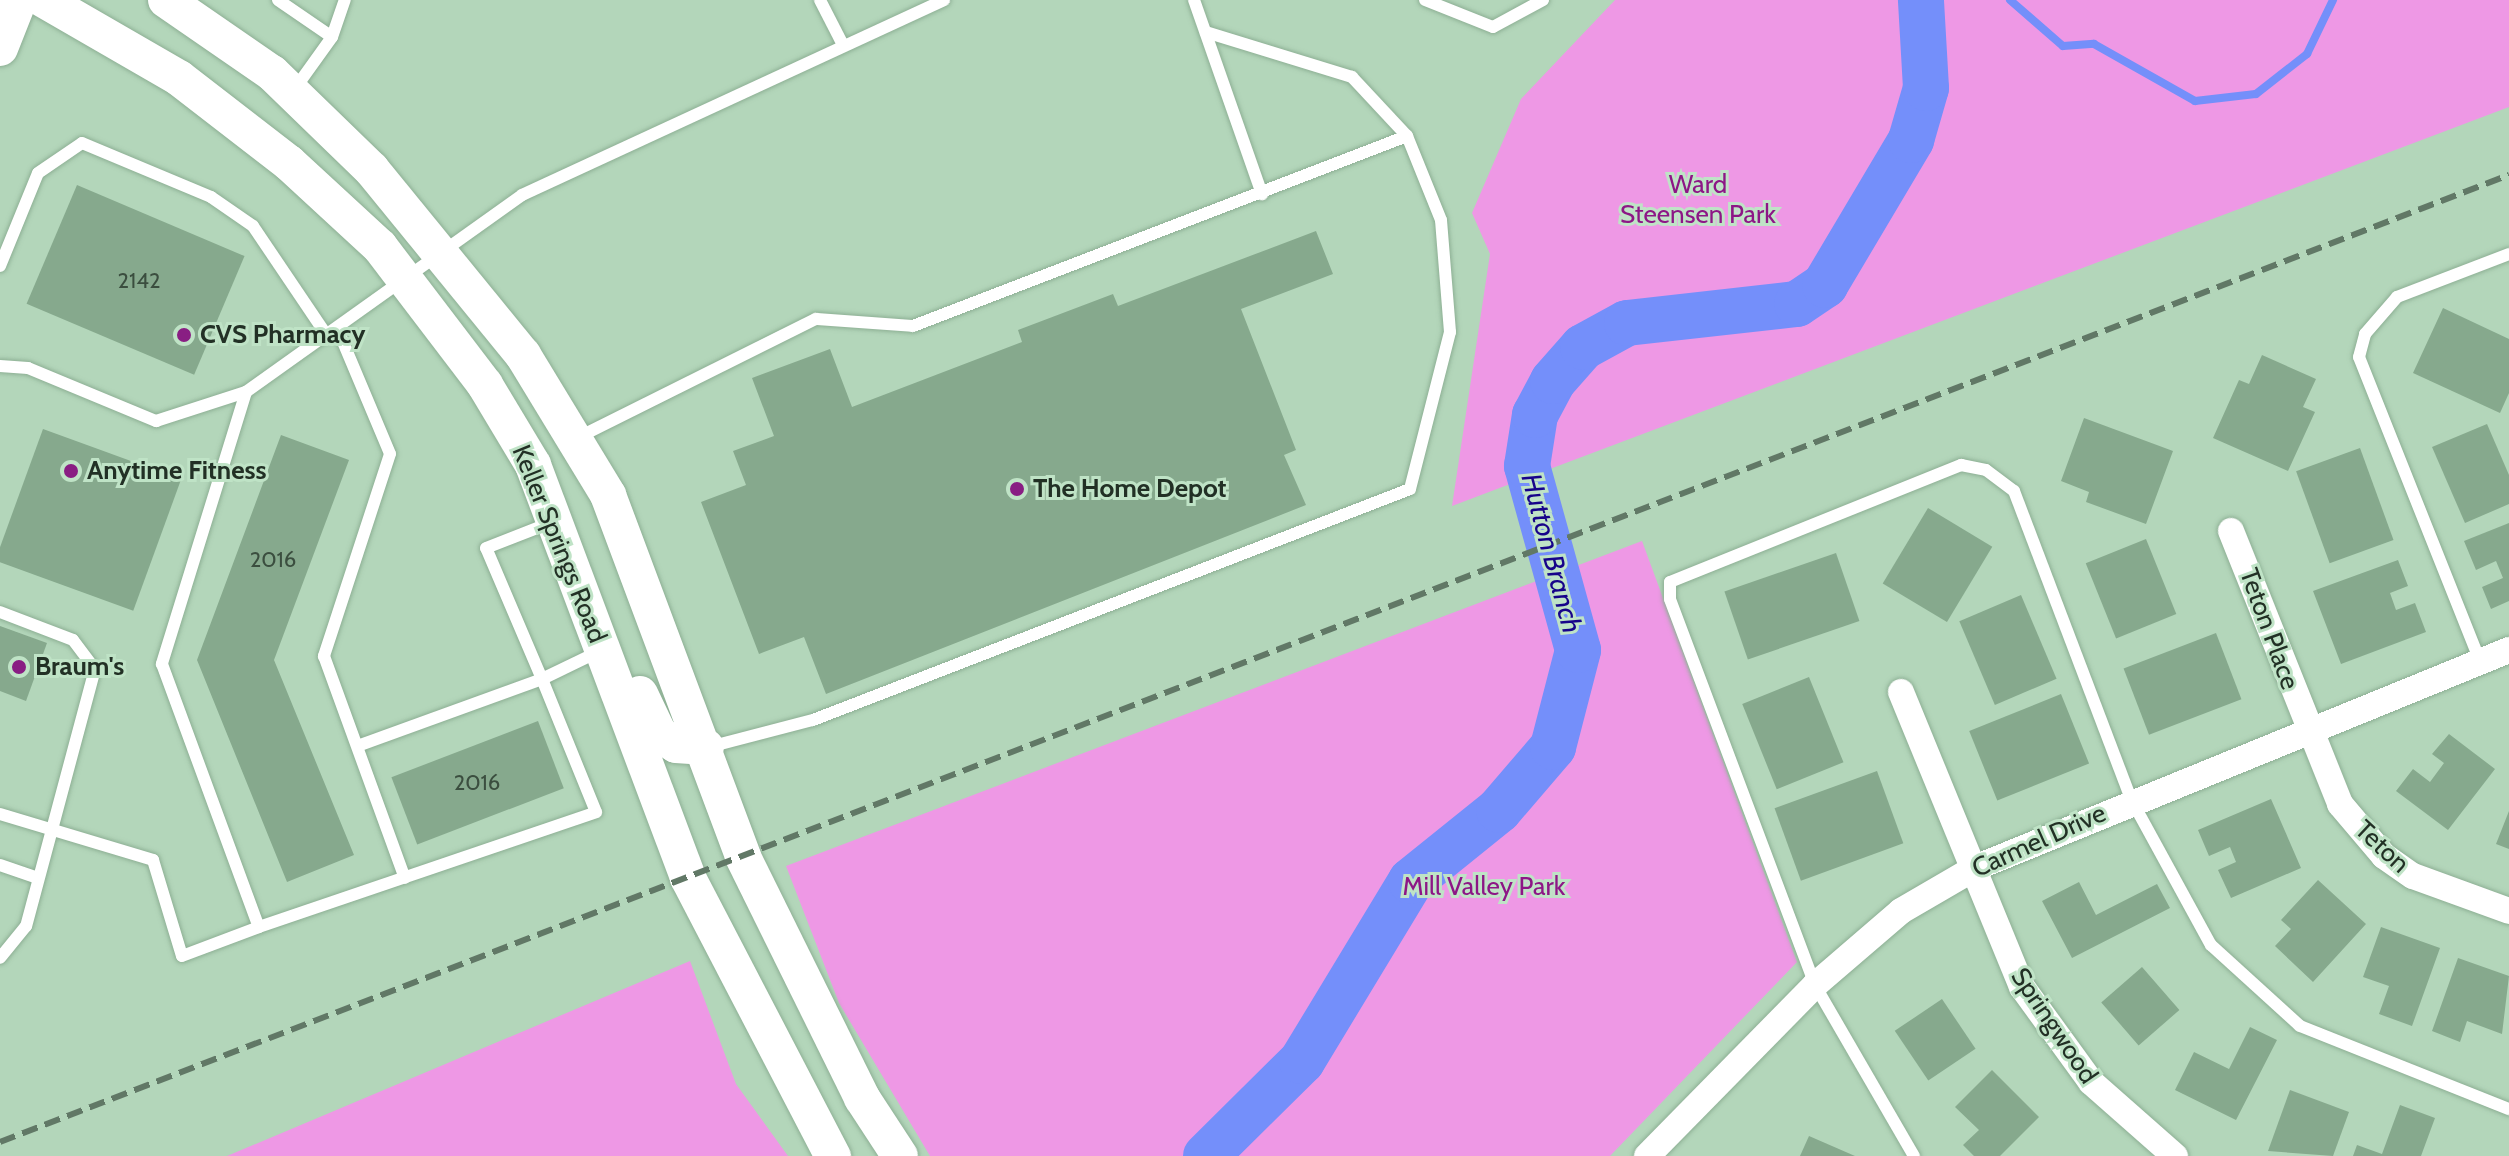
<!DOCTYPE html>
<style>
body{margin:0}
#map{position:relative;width:2509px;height:1156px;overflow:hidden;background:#b3d6ba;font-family:Cabin,sans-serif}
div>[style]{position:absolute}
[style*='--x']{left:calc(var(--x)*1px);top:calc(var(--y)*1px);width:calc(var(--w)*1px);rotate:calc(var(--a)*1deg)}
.green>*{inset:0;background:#ee98e5}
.stream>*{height:8px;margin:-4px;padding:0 4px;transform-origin:4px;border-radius:4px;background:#748ffa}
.river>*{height:46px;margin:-23px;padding:0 23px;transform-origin:23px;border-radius:23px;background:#748ffa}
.building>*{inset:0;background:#86a98d;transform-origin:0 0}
.roads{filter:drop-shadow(0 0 2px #8daf94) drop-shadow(0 0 2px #8daf94)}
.service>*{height:12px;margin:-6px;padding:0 6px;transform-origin:6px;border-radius:6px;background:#fff}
.minor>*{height:26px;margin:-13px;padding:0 13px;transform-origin:13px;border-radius:13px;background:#fff}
.secondary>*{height:36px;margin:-18px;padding:0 18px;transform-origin:18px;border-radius:18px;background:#fff}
.rail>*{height:6px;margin-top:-3px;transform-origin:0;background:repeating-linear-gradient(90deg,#617866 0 16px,transparent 0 24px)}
.dots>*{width:22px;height:22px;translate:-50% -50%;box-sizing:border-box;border:4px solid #bfe3c6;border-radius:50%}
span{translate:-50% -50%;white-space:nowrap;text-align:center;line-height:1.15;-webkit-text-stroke:6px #bfe3c6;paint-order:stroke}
.number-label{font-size:22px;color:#3b4e3f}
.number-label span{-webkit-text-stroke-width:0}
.park-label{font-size:26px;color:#8d1686}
.poi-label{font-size:26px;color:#223025;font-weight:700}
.left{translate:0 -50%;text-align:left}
.street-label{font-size:26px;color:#223025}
.water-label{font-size:28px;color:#17038a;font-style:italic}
</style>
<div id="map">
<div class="green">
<div style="clip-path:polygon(1615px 0,2509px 0,2509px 107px,1452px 506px,1490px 254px,1472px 213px,1521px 99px)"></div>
<div style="clip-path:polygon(1642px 541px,1797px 962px,1610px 1156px,930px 1156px,839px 1003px,786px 866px)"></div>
<div style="clip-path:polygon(690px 961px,736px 1084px,788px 1156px,227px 1156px)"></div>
</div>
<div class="stream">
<div style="--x:2010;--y:0;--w:70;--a:41"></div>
<div style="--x:2063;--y:46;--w:31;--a:-4"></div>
<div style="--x:2094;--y:44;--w:116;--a:29.4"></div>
<div style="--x:2195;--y:101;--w:61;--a:-6.5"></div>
<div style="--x:2256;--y:94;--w:65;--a:-38.1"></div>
<div style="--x:2307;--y:54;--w:60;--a:-64.3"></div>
</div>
<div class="river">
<div style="--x:1206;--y:1156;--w:135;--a:-44.7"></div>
<div style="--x:1302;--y:1061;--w:210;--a:-58.8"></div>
<div style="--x:1411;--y:881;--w:113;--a:-38.9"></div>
<div style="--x:1499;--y:810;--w:83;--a:-49.4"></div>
<div style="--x:1553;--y:747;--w:100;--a:-75.5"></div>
<div style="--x:1578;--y:650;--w:191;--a:-105.5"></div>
<div style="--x:1527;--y:466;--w:52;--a:-81.1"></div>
<div style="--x:1535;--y:415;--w:38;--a:-62"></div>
<div style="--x:1553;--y:381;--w:45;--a:-48.6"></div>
<div style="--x:1583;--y:347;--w:50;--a:-28.6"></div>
<div style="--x:1627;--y:323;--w:171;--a:-6.4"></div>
<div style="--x:1797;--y:304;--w:34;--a:-34"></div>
<div style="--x:1825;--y:285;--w:169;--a:-59.3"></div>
<div style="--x:1911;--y:140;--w:54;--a:-73.9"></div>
<div style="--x:1926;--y:88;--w:88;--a:-93.3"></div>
</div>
<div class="building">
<div style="left:77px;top:185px;width:182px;height:129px;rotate:23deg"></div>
<div style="clip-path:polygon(1316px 231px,1333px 274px,1241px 309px,1296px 450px,1284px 455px,1306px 505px,826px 694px,804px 637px,759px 654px,701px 502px,746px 485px,733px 451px,774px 436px,752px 378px,830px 349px,852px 407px,1022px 342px,1018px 330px,1113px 294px,1118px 306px)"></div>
<div style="clip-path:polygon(2443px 308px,2509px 339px,2509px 393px,2500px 413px,2413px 373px)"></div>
<div style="clip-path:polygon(2262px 355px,2316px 379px,2303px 407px,2315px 412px,2288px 471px,2213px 438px,2239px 380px,2249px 384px)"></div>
<div style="clip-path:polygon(2084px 418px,2173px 451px,2146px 524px,2086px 502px,2089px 492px,2061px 481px)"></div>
<div style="clip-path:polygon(2487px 424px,2509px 475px,2509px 504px,2465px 523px,2432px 447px)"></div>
<div style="left:43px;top:429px;width:147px;height:140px;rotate:20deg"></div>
<div style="clip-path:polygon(281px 435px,349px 460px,274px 660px,354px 855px,287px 882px,197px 660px)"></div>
<div style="left:2360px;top:448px;width:98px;height:68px;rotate:70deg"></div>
<div style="left:1928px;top:508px;width:75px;height:88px;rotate:31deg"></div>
<div style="clip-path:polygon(2509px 523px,2509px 601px,2491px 609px,2482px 587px,2503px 578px,2496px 561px,2476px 570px,2464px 541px)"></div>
<div style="left:2146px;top:539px;width:81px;height:65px;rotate:68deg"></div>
<div style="left:1836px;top:553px;width:72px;height:118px;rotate:71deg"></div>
<div style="clip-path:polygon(2398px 560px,2408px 586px,2390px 593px,2396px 610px,2415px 603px,2426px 632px,2341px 664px,2313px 591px)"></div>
<div style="left:2021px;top:595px;width:91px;height:67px;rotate:67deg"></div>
<div style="clip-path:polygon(0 626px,47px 643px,26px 701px,0 691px)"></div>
<div style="left:2216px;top:633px;width:71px;height:99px;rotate:69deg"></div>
<div style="left:1809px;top:677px;width:92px;height:72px;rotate:68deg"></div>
<div style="left:2061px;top:694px;width:75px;height:99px;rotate:68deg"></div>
<div style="left:538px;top:721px;width:72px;height:157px;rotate:69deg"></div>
<div style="clip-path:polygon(2449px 734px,2495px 769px,2448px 830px,2396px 791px,2413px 769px,2430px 782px,2444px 763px,2432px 754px)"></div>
<div style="left:1877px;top:771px;width:77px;height:109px;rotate:70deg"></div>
<div style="clip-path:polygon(2271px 799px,2301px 868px,2231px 898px,2218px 870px,2236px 862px,2230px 847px,2209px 856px,2198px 830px)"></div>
<div style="clip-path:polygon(2509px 811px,2509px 849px,2496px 844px)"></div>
<div style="clip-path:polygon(2318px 880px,2366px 924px,2313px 982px,2275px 946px,2291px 929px,2281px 920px)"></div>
<div style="clip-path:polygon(2079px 882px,2096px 915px,2157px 884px,2170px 908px,2072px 958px,2042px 901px)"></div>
<div style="clip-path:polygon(2381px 927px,2440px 948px,2412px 1026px,2379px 1014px,2389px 986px,2363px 977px)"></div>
<div style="clip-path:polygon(2458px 958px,2509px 976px,2502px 1034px,2467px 1021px,2460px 1042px,2432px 1031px)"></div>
<div style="left:2142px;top:967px;width:57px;height:54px;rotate:49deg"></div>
<div style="left:1942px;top:999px;width:60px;height:57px;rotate:56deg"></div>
<div style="clip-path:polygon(2250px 1027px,2277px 1040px,2236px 1120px,2175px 1090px,2194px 1052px,2229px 1069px)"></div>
<div style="clip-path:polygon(1992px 1070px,2039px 1117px,2000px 1156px,1974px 1156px,1963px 1145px,1979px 1130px,1955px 1107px)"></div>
<div style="clip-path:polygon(2290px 1090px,2349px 1112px,2333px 1156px,2268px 1151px)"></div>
<div style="clip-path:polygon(2400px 1105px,2435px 1118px,2421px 1156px,2353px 1156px,2357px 1145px,2382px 1154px)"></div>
<div style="clip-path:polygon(1809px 1136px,1855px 1156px,1800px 1156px)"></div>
</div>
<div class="roads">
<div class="service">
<div style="--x:278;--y:0;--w:65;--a:34.4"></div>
<div style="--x:820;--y:0;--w:51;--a:62.9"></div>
<div style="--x:1194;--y:0;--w:206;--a:70.7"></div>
<div style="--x:1425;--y:0;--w:73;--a:21.7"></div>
<div style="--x:1493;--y:27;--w:57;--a:-28.4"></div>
<div style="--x:294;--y:90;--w:65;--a:-54.4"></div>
<div style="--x:332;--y:37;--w:39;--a:-71"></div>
<div style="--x:0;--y:266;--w:100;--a:-67.8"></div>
<div style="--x:38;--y:173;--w:53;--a:-34.3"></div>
<div style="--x:82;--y:143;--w:140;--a:22.7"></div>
<div style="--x:211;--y:197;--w:51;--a:34.6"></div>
<div style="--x:253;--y:226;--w:134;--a:56"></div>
<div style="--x:338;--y:330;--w:134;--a:67.2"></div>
<div style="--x:390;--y:454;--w:213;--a:108.1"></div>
<div style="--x:324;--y:656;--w:236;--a:70"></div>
<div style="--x:0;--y:366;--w:28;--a:4"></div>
<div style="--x:28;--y:368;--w:139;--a:22.5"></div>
<div style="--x:156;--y:421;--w:95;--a:-17.9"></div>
<div style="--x:246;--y:392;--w:339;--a:-35.5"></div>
<div style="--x:522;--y:195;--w:465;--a:-24.8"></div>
<div style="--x:246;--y:392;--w:285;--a:107.2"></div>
<div style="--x:162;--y:664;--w:280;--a:69.8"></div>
<div style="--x:259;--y:927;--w:356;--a:-18.8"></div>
<div style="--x:596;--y:812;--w:144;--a:-112.1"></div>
<div style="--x:542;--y:679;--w:64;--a:-25.8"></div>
<div style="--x:577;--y:438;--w:267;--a:-26.5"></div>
<div style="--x:816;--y:319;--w:97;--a:4.1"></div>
<div style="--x:913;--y:326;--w:529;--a:-21.04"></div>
<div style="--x:0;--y:612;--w:78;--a:21"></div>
<div style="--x:73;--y:640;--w:36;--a:53"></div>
<div style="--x:95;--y:669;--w:266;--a:105"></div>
<div style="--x:26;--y:926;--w:41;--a:129.1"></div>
<div style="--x:2480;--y:661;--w:327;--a:-111.7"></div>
<div style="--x:2359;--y:357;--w:24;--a:-75"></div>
<div style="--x:2365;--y:334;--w:49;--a:-49.1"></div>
<div style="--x:2397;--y:297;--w:120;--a:-21"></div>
<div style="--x:360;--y:745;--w:194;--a:-19.9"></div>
<div style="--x:542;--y:679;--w:142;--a:-113.1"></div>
<div style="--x:486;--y:548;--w:69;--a:-21.3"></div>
<div style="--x:709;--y:747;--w:107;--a:-14.6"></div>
<div style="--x:813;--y:720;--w:640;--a:-21.15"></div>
<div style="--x:1410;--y:489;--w:162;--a:-75.7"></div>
<div style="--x:1450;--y:332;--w:112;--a:-94.6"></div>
<div style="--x:1441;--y:220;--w:91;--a:-112"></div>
<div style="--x:1407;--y:136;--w:81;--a:-133"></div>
<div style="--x:1352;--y:77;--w:153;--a:-162.9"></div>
<div style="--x:0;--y:814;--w:160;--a:16.7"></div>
<div style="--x:153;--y:860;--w:100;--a:73.2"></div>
<div style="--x:182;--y:956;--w:82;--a:-20.6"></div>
<div style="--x:0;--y:865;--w:40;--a:18.9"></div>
<div style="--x:1914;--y:1156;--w:198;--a:-120.1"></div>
<div style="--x:1815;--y:985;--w:412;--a:-110.6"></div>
<div style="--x:1670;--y:599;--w:17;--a:-90"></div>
<div style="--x:1670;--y:582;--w:314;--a:-21.9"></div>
<div style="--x:1961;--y:465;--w:25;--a:11"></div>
<div style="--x:1986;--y:470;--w:35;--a:37"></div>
<div style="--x:2014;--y:491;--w:332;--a:69.2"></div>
<div style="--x:2132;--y:801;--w:164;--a:61.3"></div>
<div style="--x:2211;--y:945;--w:120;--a:42.3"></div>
<div style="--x:2300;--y:1026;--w:225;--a:21.7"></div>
</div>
<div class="minor">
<div style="--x:2231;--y:531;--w:294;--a:68.2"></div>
<div style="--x:2340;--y:804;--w:68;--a:49.8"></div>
<div style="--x:2384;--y:856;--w:35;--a:35"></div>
<div style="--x:2413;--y:876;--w:102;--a:20"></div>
<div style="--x:1901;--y:692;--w:319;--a:67.7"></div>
<div style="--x:2022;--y:987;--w:117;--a:54"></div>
<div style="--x:2091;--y:1082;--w:112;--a:41.4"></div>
<div style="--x:1647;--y:1156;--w:240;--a:-45.5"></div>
<div style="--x:1815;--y:985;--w:113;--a:-40.7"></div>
<div style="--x:1901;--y:911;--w:86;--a:-30.2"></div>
<div style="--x:1975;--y:868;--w:577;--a:-22.21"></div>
</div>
<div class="secondary">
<div style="--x:44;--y:0;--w:156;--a:30"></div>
<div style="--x:179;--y:78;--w:139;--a:37.7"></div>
<div style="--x:289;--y:163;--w:124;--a:42.7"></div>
<div style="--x:380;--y:247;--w:173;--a:52.7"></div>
<div style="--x:485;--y:385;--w:93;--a:59"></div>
<div style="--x:533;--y:465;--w:441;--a:69.4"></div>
<div style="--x:688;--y:878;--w:314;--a:62.5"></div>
<div style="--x:166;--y:0;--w:129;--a:34.6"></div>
<div style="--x:272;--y:73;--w:139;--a:44.1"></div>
<div style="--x:372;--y:170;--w:239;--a:50.8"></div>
<div style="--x:523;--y:355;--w:164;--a:58.7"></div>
<div style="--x:608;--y:495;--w:386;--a:69.5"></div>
<div style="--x:743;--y:857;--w:269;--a:63.7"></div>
<div style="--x:862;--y:1098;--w:69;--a:56.8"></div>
<div style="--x:0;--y:48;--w:52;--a:-68.4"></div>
<div style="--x:640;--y:694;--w:44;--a:64.6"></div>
<div style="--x:659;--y:734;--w:20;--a:33"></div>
<div style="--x:676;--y:745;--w:30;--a:4"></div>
</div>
</div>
<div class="rail">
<div style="--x:0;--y:1142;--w:2689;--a:-21.08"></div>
</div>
<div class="dots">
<div style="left:184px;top:335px;background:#891e83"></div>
<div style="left:71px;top:471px;background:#891e83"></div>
<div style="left:1017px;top:489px;background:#891e83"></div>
<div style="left:19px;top:667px;background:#891e83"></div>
</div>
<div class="number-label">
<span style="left:139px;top:281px">2142</span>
<span style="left:273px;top:560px">2016</span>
<span style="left:477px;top:783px">2016</span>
</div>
<div class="park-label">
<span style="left:1698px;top:200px">Ward<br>Steensen Park</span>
<span style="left:1484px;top:887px">Mill Valley Park</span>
</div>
<div class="poi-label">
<span class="left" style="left:200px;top:335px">CVS Pharmacy</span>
<span class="left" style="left:87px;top:471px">Anytime Fitness</span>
<span class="left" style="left:1033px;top:489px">The Home Depot</span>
<span class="left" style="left:35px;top:667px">Braum's</span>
</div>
<div class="street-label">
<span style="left:559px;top:544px;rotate:68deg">Keller Springs Road</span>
<span style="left:2269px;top:629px;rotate:70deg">Teton Place</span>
<span style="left:2039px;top:841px;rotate:-24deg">Carmel Drive</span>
<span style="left:2382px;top:847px;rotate:43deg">Teton</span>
<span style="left:2054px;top:1026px;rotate:56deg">Springwood</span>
</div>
<div class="water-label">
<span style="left:1552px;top:553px;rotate:75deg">Hutton Branch</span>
</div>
</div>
